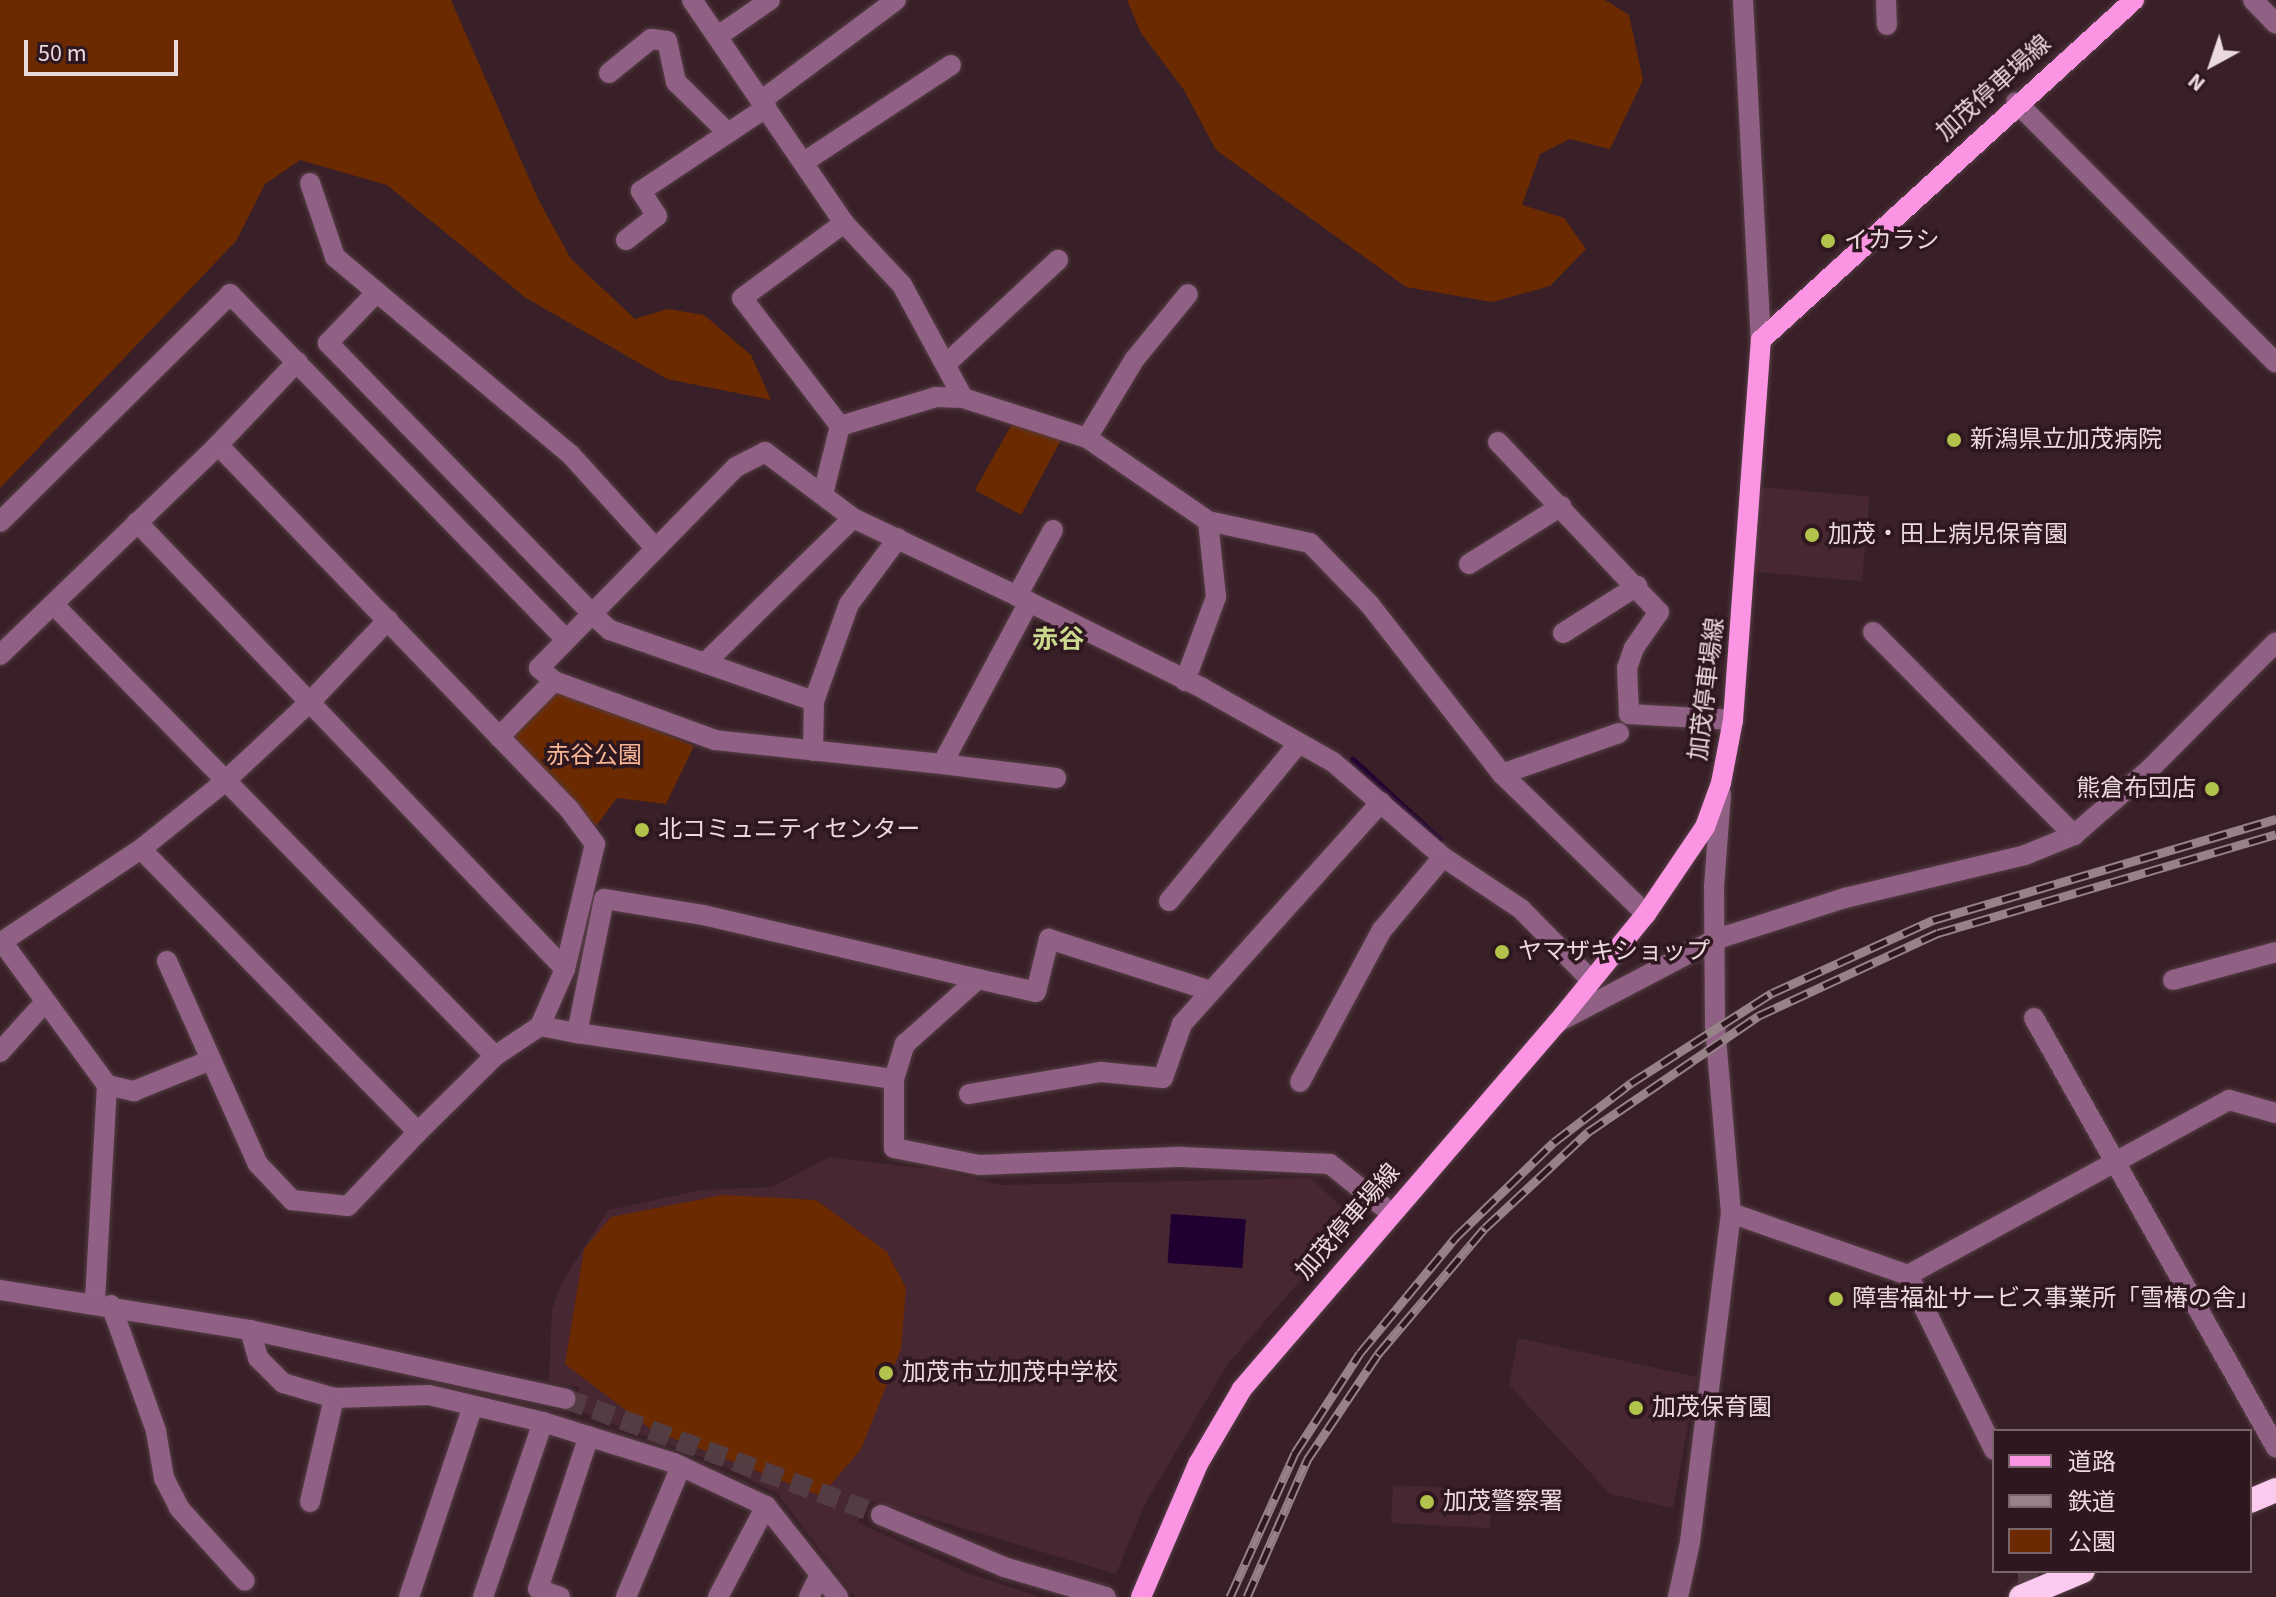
<!DOCTYPE html>
<meta charset="utf-8">
<style>
body{margin:0}
#map{position:relative;width:2276px;height:1597px;overflow:hidden;background:#392028;font-family:"Source Sans 3","Noto Sans JP",sans-serif}
div>[style]{position:absolute}
[style*='--x']{left:calc(var(--x)*1px);top:calc(var(--y)*1px);width:calc(var(--w)*1px);rotate:calc(var(--a)*1deg)}
.built>*{inset:0;background:#472731;transform-origin:0 0}
.green>*{inset:0;background:#6c2a00}
.water>*{inset:0;background:#200030;transform-origin:0 0}
.stream>*{height:6px;margin:-3px;padding:0 3px;transform-origin:3px;border-radius:3px;background:#200030}
.minor-tunnel>*{height:20px;margin-top:-10px;transform-origin:0;background:repeating-linear-gradient(90deg,#543c43 0 20px,transparent 0 30px)}
.roads{filter:drop-shadow(0 0 2px #553e45) drop-shadow(0 0 2px #553e45)}
.minor>*{height:20px;margin:-10px;padding:0 10px;transform-origin:10px;border-radius:10px;background:#916085}
.major>*{height:20px;margin:-10px;padding:0 10px;transform-origin:10px;border-radius:10px;background:#fb95e3}
.highway>*{height:24px;margin:-12px;padding:0 12px;transform-origin:12px;border-radius:12px;background:#fbcaee}
.rail>*{height:9px;margin-top:-4.5px;transform-origin:0;background:repeating-linear-gradient(90deg,#2f171f 0 18px,#978288 0 36px);box-sizing:border-box;border-block:2px solid #978288}
.dots>*{width:22px;height:22px;translate:-50% -50%;box-sizing:border-box;border:4px solid #2f171f;border-radius:50%}
span{translate:-50% -50%;white-space:nowrap;text-align:center;line-height:1.15;-webkit-text-stroke:7px #2f171f;paint-order:stroke}
.street-label{font-size:24px;color:#ead9dd}
.poi-label{font-size:24px;color:#ead9dd}
.left{translate:0 -50%;text-align:left}
.right{translate:-100% -50%;text-align:right}
.park-label{font-size:24px;color:#f8b594}
.neighbourhood-label{font-size:26px;color:#cbd98c;font-weight:700}
.legend{position:absolute;left:1992px;top:1429px;width:260px;height:144px;box-sizing:border-box;background:#2f171f;border:2px solid #7a656b;margin:0;padding:10px 14px;list-style:none;font-size:24px;color:#ead9dd}
.legend li{display:flex;align-items:center;gap:16px;height:40px}
.legend b{width:40px;border:2px solid #7a656b}
.north{position:absolute;left:2172px;top:24px;width:80px;height:80px;-webkit-text-stroke:6px #2f171f;paint-order:stroke;rotate:220deg;font-size:22px;font-weight:700;line-height:32px;text-align:center;color:#ead9dd}
.north::after{content:'';display:block;margin:auto;width:28px;height:36px;background:#ead9dd;clip-path:polygon(50% 0,100% 100%,50% 72%,0 100%)}
.scale{position:absolute;left:24px;top:40px;width:154px;height:36px;box-sizing:border-box;border:4px solid #ead9dd;border-top:0;padding-left:10px;font-size:24px;line-height:28px;white-space:nowrap;color:#ead9dd;-webkit-text-stroke:6px #2f171f;paint-order:stroke}
</style>
<div id="map">
<div class="built">
<div style="left:1761px;top:487px;width:109px;height:85px;rotate:5deg"></div>
<div style="clip-path:polygon(830px 1157px,945px 1171px,1001px 1185px,1311px 1178px,1341px 1207px,1343px 1221px,1338px 1237px,1227px 1365px,1145px 1504px,1116px 1574px,872px 1501px,857px 1522px,970px 1574px,1041px 1597px,855px 1597px,778px 1494px,719px 1464px,577px 1410px,579px 1387px,549px 1381px,552px 1309px,562px 1282px,608px 1210px,702px 1190px,772px 1187px)"></div>
<div style="clip-path:polygon(1518px 1338px,1697px 1377px,1673px 1508px,1610px 1494px,1509px 1385px)"></div>
<div style="left:1393px;top:1485px;width:99px;height:38px;rotate:3deg"></div>
</div>
<div class="green">
<div style="clip-path:polygon(0 0,451px 0,538px 199px,571px 259px,635px 319px,668px 309px,704px 315px,751px 355px,771px 400px,667px 379px,526px 298px,387px 185px,300px 160px,265px 184px,236px 241px,0 488px)"></div>
<div style="clip-path:polygon(1127px 0,1605px 0,1629px 15px,1643px 80px,1610px 149px,1570px 139px,1540px 154px,1522px 205px,1564px 218px,1586px 249px,1550px 286px,1492px 302px,1406px 287px,1216px 150px,1184px 90px,1141px 33px)"></div>
<div style="clip-path:polygon(1012px 424px,1062px 438px,1021px 515px,975px 490px)"></div>
<div style="clip-path:polygon(556px 688px,694px 746px,666px 804px,617px 798px,596px 826px,508px 737px)"></div>
<div style="clip-path:polygon(723px 1195px,816px 1200px,887px 1252px,906px 1288px,901px 1349px,861px 1449px,821px 1496px,652px 1430px,565px 1364px,584px 1249px,611px 1217px)"></div>
</div>
<div class="water">
<div style="left:1171px;top:1214px;width:75px;height:49px;rotate:4deg"></div>
</div>
<div class="stream">
<div style="--x:1353;--y:760;--w:118;--a:42.6"></div>
</div>
<div class="minor-tunnel">
<div style="--x:566;--y:1399;--w:336;--a:20.2"></div>
<div style="--x:2028;--y:1571;--w:26;--a:90"></div>
</div>
<div class="roads">
<div class="minor">
<div style="--x:692;--y:0;--w:270;--a:55.7"></div>
<div style="--x:844;--y:223;--w:85;--a:46.9"></div>
<div style="--x:902;--y:285;--w:128;--a:61.6"></div>
<div style="--x:1743;--y:0;--w:340;--a:87"></div>
<div style="--x:1886;--y:0;--w:25;--a:88"></div>
<div style="--x:2253;--y:0;--w:33;--a:46"></div>
<div style="--x:718;--y:36;--w:63;--a:-34.7"></div>
<div style="--x:609;--y:73;--w:54;--a:-39"></div>
<div style="--x:651;--y:39;--w:16;--a:7"></div>
<div style="--x:667;--y:41;--w:42;--a:77.6"></div>
<div style="--x:676;--y:82;--w:73;--a:44.4"></div>
<div style="--x:762;--y:100;--w:167;--a:-36.7"></div>
<div style="--x:2016;--y:102;--w:368;--a:45.1"></div>
<div style="--x:804;--y:162;--w:176;--a:-33.4"></div>
<div style="--x:310;--y:183;--w:78;--a:71.3"></div>
<div style="--x:335;--y:257;--w:307;--a:40"></div>
<div style="--x:570;--y:454;--w:128;--a:47.8"></div>
<div style="--x:626;--y:240;--w:39;--a:-38"></div>
<div style="--x:657;--y:216;--w:30;--a:-123"></div>
<div style="--x:641;--y:191;--w:151;--a:-33.7"></div>
<div style="--x:377;--y:292;--w:71;--a:133.9"></div>
<div style="--x:328;--y:343;--w:378;--a:45.7"></div>
<div style="--x:592;--y:614;--w:24;--a:42"></div>
<div style="--x:610;--y:630;--w:216;--a:19.2"></div>
<div style="--x:946;--y:364;--w:153;--a:-42.9"></div>
<div style="--x:840;--y:426;--w:161;--a:-127.4"></div>
<div style="--x:742;--y:298;--w:127;--a:-36.3"></div>
<div style="--x:1087;--y:438;--w:91;--a:-58.9"></div>
<div style="--x:1134;--y:360;--w:85;--a:-50.7"></div>
<div style="--x:1498;--y:442;--w:234;--a:46.6"></div>
<div style="--x:1659;--y:612;--w:44;--a:124.8"></div>
<div style="--x:1634;--y:648;--w:21;--a:109"></div>
<div style="--x:1627;--y:668;--w:46;--a:87.5"></div>
<div style="--x:1629;--y:714;--w:104;--a:3.3"></div>
<div style="--x:218;--y:445;--w:506;--a:46.04"></div>
<div style="--x:569;--y:809;--w:44;--a:53.4"></div>
<div style="--x:595;--y:844;--w:129;--a:103.5"></div>
<div style="--x:823;--y:494;--w:70;--a:-76"></div>
<div style="--x:840;--y:426;--w:100;--a:-16.8"></div>
<div style="--x:936;--y:397;--w:27;--a:2"></div>
<div style="--x:963;--y:398;--w:130;--a:17.9"></div>
<div style="--x:1087;--y:438;--w:147;--a:34.4"></div>
<div style="--x:1208;--y:521;--w:104;--a:12.2"></div>
<div style="--x:1310;--y:543;--w:86;--a:45.9"></div>
<div style="--x:1370;--y:605;--w:214;--a:52"></div>
<div style="--x:1502;--y:774;--w:201;--a:44.2"></div>
<div style="--x:0;--y:522;--w:324;--a:-44.7"></div>
<div style="--x:230;--y:294;--w:481;--a:45.8"></div>
<div style="--x:137;--y:522;--w:619;--a:46.24"></div>
<div style="--x:565;--y:969;--w:62;--a:113.7"></div>
<div style="--x:540;--y:1026;--w:54;--a:146.3"></div>
<div style="--x:495;--y:1056;--w:108;--a:135.4"></div>
<div style="--x:418;--y:1132;--w:396;--a:-134.4"></div>
<div style="--x:1469;--y:564;--w:109;--a:-32.2"></div>
<div style="--x:1017;--y:596;--w:75;--a:-61.4"></div>
<div style="--x:1029;--y:602;--w:184;--a:118.2"></div>
<div style="--x:942;--y:764;--w:228;--a:-174"></div>
<div style="--x:715;--y:740;--w:171;--a:-159.9"></div>
<div style="--x:554;--y:681;--w:20;--a:-139"></div>
<div style="--x:539;--y:668;--w:281;--a:-45.6"></div>
<div style="--x:736;--y:467;--w:33;--a:-27"></div>
<div style="--x:765;--y:452;--w:110;--a:36.9"></div>
<div style="--x:853;--y:518;--w:182;--a:25.4"></div>
<div style="--x:1017;--y:596;--w:207;--a:26.4"></div>
<div style="--x:1202;--y:688;--w:150;--a:29.5"></div>
<div style="--x:1333;--y:762;--w:145;--a:40.8"></div>
<div style="--x:1443;--y:857;--w:94;--a:33.7"></div>
<div style="--x:1521;--y:909;--w:100;--a:45.4"></div>
<div style="--x:55;--y:606;--w:629;--a:45.64"></div>
<div style="--x:1873;--y:632;--w:286;--a:45.3"></div>
<div style="--x:1563;--y:633;--w:88;--a:-32.4"></div>
<div style="--x:0;--y:655;--w:303;--a:-43.9"></div>
<div style="--x:218;--y:445;--w:115;--a:-46.4"></div>
<div style="--x:705;--y:663;--w:207;--a:-44.4"></div>
<div style="--x:1185;--y:681;--w:90;--a:-69.7"></div>
<div style="--x:1216;--y:597;--w:76;--a:-96"></div>
<div style="--x:499;--y:737;--w:78;--a:-45.5"></div>
<div style="--x:813;--y:751;--w:50;--a:-88.9"></div>
<div style="--x:814;--y:701;--w:103;--a:-70.2"></div>
<div style="--x:849;--y:604;--w:82;--a:-53.4"></div>
<div style="--x:942;--y:764;--w:115;--a:7"></div>
<div style="--x:1502;--y:774;--w:124;--a:-19.3"></div>
<div style="--x:1169;--y:901;--w:203;--a:-50.6"></div>
<div style="--x:0;--y:943;--w:169;--a:-33.7"></div>
<div style="--x:141;--y:849;--w:105;--a:-38.8"></div>
<div style="--x:223;--y:783;--w:120;--a:-43"></div>
<div style="--x:311;--y:701;--w:112;--a:-46.5"></div>
<div style="--x:3;--y:943;--w:176;--a:53.8"></div>
<div style="--x:107;--y:1085;--w:218;--a:93.2"></div>
<div style="--x:167;--y:961;--w:222;--a:65.9"></div>
<div style="--x:258;--y:1164;--w:50;--a:46.6"></div>
<div style="--x:292;--y:1200;--w:56;--a:6.1"></div>
<div style="--x:348;--y:1206;--w:102;--a:-46.6"></div>
<div style="--x:978;--y:979;--w:59;--a:12.6"></div>
<div style="--x:1036;--y:992;--w:55;--a:-76.2"></div>
<div style="--x:1049;--y:939;--w:170;--a:17.8"></div>
<div style="--x:2173;--y:980;--w:107;--a:-15.2"></div>
<div style="--x:2034;--y:1018;--w:493;--a:60.6"></div>
<div style="--x:1558;--y:1022;--w:176;--a:-27.7"></div>
<div style="--x:1714;--y:940;--w:138;--a:-17.8"></div>
<div style="--x:1845;--y:898;--w:185;--a:-13.4"></div>
<div style="--x:2025;--y:855;--w:53;--a:-22.2"></div>
<div style="--x:2074;--y:835;--w:102;--a:-41"></div>
<div style="--x:2151;--y:768;--w:177;--a:-45.2"></div>
<div style="--x:540;--y:1026;--w:38;--a:11"></div>
<div style="--x:577;--y:1033;--w:320;--a:8.3"></div>
<div style="--x:894;--y:1079;--w:37;--a:-73"></div>
<div style="--x:905;--y:1044;--w:98;--a:-41.7"></div>
<div style="--x:978;--y:979;--w:282;--a:-166.9"></div>
<div style="--x:703;--y:915;--w:100;--a:-170.8"></div>
<div style="--x:604;--y:899;--w:137;--a:101.4"></div>
<div style="--x:0;--y:1052;--w:67;--a:-48"></div>
<div style="--x:894;--y:1079;--w:69;--a:90"></div>
<div style="--x:894;--y:1148;--w:87;--a:11.3"></div>
<div style="--x:979;--y:1165;--w:203;--a:-2.3"></div>
<div style="--x:1182;--y:1157;--w:148;--a:2.7"></div>
<div style="--x:1330;--y:1164;--w:78;--a:38.8"></div>
<div style="--x:1300;--y:1082;--w:173;--a:-61.7"></div>
<div style="--x:1382;--y:930;--w:95;--a:-50.1"></div>
<div style="--x:107;--y:1085;--w:28;--a:13"></div>
<div style="--x:134;--y:1091;--w:83;--a:-21.9"></div>
<div style="--x:969;--y:1094;--w:134;--a:-9.5"></div>
<div style="--x:1101;--y:1072;--w:62;--a:5.5"></div>
<div style="--x:1163;--y:1078;--w:57;--a:-70.6"></div>
<div style="--x:1182;--y:1024;--w:298;--a:-48.1"></div>
<div style="--x:1731;--y:1213;--w:188;--a:19.3"></div>
<div style="--x:1908;--y:1275;--w:195;--a:63.8"></div>
<div style="--x:1908;--y:1275;--w:366;--a:-28.6"></div>
<div style="--x:2229;--y:1100;--w:49;--a:15.5"></div>
<div style="--x:0;--y:1290;--w:253;--a:9.1"></div>
<div style="--x:250;--y:1330;--w:323;--a:12.3"></div>
<div style="--x:111;--y:1305;--w:134;--a:70.3"></div>
<div style="--x:156;--y:1431;--w:48;--a:80.3"></div>
<div style="--x:164;--y:1478;--w:34;--a:63"></div>
<div style="--x:179;--y:1508;--w:98;--a:47.9"></div>
<div style="--x:250;--y:1330;--w:29;--a:74"></div>
<div style="--x:258;--y:1358;--w:35;--a:45"></div>
<div style="--x:283;--y:1383;--w:53;--a:16.4"></div>
<div style="--x:334;--y:1398;--w:95;--a:-1.8"></div>
<div style="--x:429;--y:1395;--w:117;--a:13.3"></div>
<div style="--x:543;--y:1422;--w:137;--a:17.4"></div>
<div style="--x:674;--y:1463;--w:102;--a:25.1"></div>
<div style="--x:766;--y:1506;--w:116;--a:51.6"></div>
<div style="--x:310;--y:1502;--w:107;--a:-77"></div>
<div style="--x:881;--y:1515;--w:134;--a:22.9"></div>
<div style="--x:1004;--y:1567;--w:106;--a:16.4"></div>
<div style="--x:409;--y:1597;--w:201;--a:-71.5"></div>
<div style="--x:483;--y:1597;--w:185;--a:-71.1"></div>
<div style="--x:560;--y:1597;--w:23;--a:-160"></div>
<div style="--x:538;--y:1589;--w:161;--a:-71.6"></div>
<div style="--x:626;--y:1597;--w:142;--a:-67.2"></div>
<div style="--x:718;--y:1597;--w:103;--a:-62.2"></div>
<div style="--x:809;--y:1597;--w:25;--a:-64"></div>
<div style="--x:1678;--y:1597;--w:56;--a:-77.7"></div>
<div style="--x:1690;--y:1542;--w:332;--a:-82.9"></div>
<div style="--x:1731;--y:1213;--w:188;--a:-94.9"></div>
<div style="--x:1715;--y:1026;--w:139;--a:-90.4"></div>
<div style="--x:1714;--y:887;--w:93;--a:-85.7"></div>
</div>
<div class="major">
<div style="--x:1141;--y:1597;--w:145;--a:-66.8"></div>
<div style="--x:1198;--y:1464;--w:87;--a:-59.6"></div>
<div style="--x:1242;--y:1389;--w:483;--a:-49.3"></div>
<div style="--x:1557;--y:1023;--w:141;--a:-50.8"></div>
<div style="--x:1646;--y:914;--w:105;--a:-55.9"></div>
<div style="--x:1705;--y:827;--w:47;--a:-70"></div>
<div style="--x:1721;--y:783;--w:64;--a:-79.2"></div>
<div style="--x:1733;--y:720;--w:381;--a:-85.8"></div>
<div style="--x:1761;--y:340;--w:505;--a:-42.35"></div>
</div>
<div class="highway">
<div style="--x:2250;--y:1501;--w:28;--a:-23"></div>
<div style="--x:2021;--y:1597;--w:67;--a:-22.8"></div>
</div>
</div>
<div class="rail">
<div style="--x:1230;--y:1597;--w:158;--a:-65.7"></div>
<div style="--x:1295;--y:1453;--w:119;--a:-57"></div>
<div style="--x:1360;--y:1353;--w:151;--a:-50.4"></div>
<div style="--x:1456;--y:1237;--w:136;--a:-44.1"></div>
<div style="--x:1554;--y:1142;--w:97;--a:-37.5"></div>
<div style="--x:1631;--y:1083;--w:167;--a:-32.6"></div>
<div style="--x:1772;--y:993;--w:177;--a:-24.4"></div>
<div style="--x:1933;--y:920;--w:358;--a:-16.4"></div>
<div style="--x:1247;--y:1597;--w:150;--a:-66.3"></div>
<div style="--x:1307;--y:1460;--w:128;--a:-56.2"></div>
<div style="--x:1378;--y:1354;--w:165;--a:-49.7"></div>
<div style="--x:1485;--y:1228;--w:141;--a:-43"></div>
<div style="--x:1588;--y:1132;--w:206;--a:-34.3"></div>
<div style="--x:1758;--y:1016;--w:198;--a:-24.8"></div>
<div style="--x:1938;--y:933;--w:352;--a:-16.3"></div>
</div>
<div class="dots">
<div style="left:1828px;top:241px;background:#b2c34c"></div>
<div style="left:1954px;top:440px;background:#b2c34c"></div>
<div style="left:1812px;top:535px;background:#b2c34c"></div>
<div style="left:2212px;top:789px;background:#b2c34c"></div>
<div style="left:642px;top:830px;background:#b2c34c"></div>
<div style="left:1502px;top:952px;background:#b2c34c"></div>
<div style="left:1836px;top:1299px;background:#b2c34c"></div>
<div style="left:886px;top:1373px;background:#b2c34c"></div>
<div style="left:1636px;top:1408px;background:#b2c34c"></div>
<div style="left:1427px;top:1502px;background:#b2c34c"></div>
</div>
<div class="street-label">
<span style="left:1994px;top:88px;rotate:-42deg">加茂停車場線</span>
<span style="left:1707px;top:689px;rotate:-83deg">加茂停車場線</span>
<span style="left:1348px;top:1222px;rotate:-49deg">加茂停車場線</span>
</div>
<div class="poi-label">
<span class="left" style="left:1844px;top:241px">イカラシ</span>
<span class="left" style="left:1970px;top:440px">新潟県立加茂病院</span>
<span class="left" style="left:1828px;top:535px">加茂・田上病児保育園</span>
<span class="right" style="left:2196px;top:789px">熊倉布団店</span>
<span class="left" style="left:658px;top:830px">北コミュニティセンター</span>
<span class="left" style="left:1518px;top:952px">ヤマザキショップ</span>
<span class="left" style="left:1852px;top:1299px">障害福祉サービス事業所「雪椿の舎」</span>
<span class="left" style="left:902px;top:1373px">加茂市立加茂中学校</span>
<span class="left" style="left:1652px;top:1408px">加茂保育園</span>
<span class="left" style="left:1443px;top:1502px">加茂警察署</span>
</div>
<div class="park-label">
<span style="left:594px;top:756px">赤谷公園</span>
</div>
<div class="neighbourhood-label">
<span style="left:1058px;top:640px">赤谷</span>
</div>
<ul class="legend">
<li><b style="height:10px;background:#fb95e3"></b>道路</li>
<li><b style="height:10px;background:#978288"></b>鉄道</li>
<li><b style="height:22px;background:#6c2a00"></b>公園</li>
</ul>
<div class="north">N</div>
<div class="scale">50 m</div>
</div>
